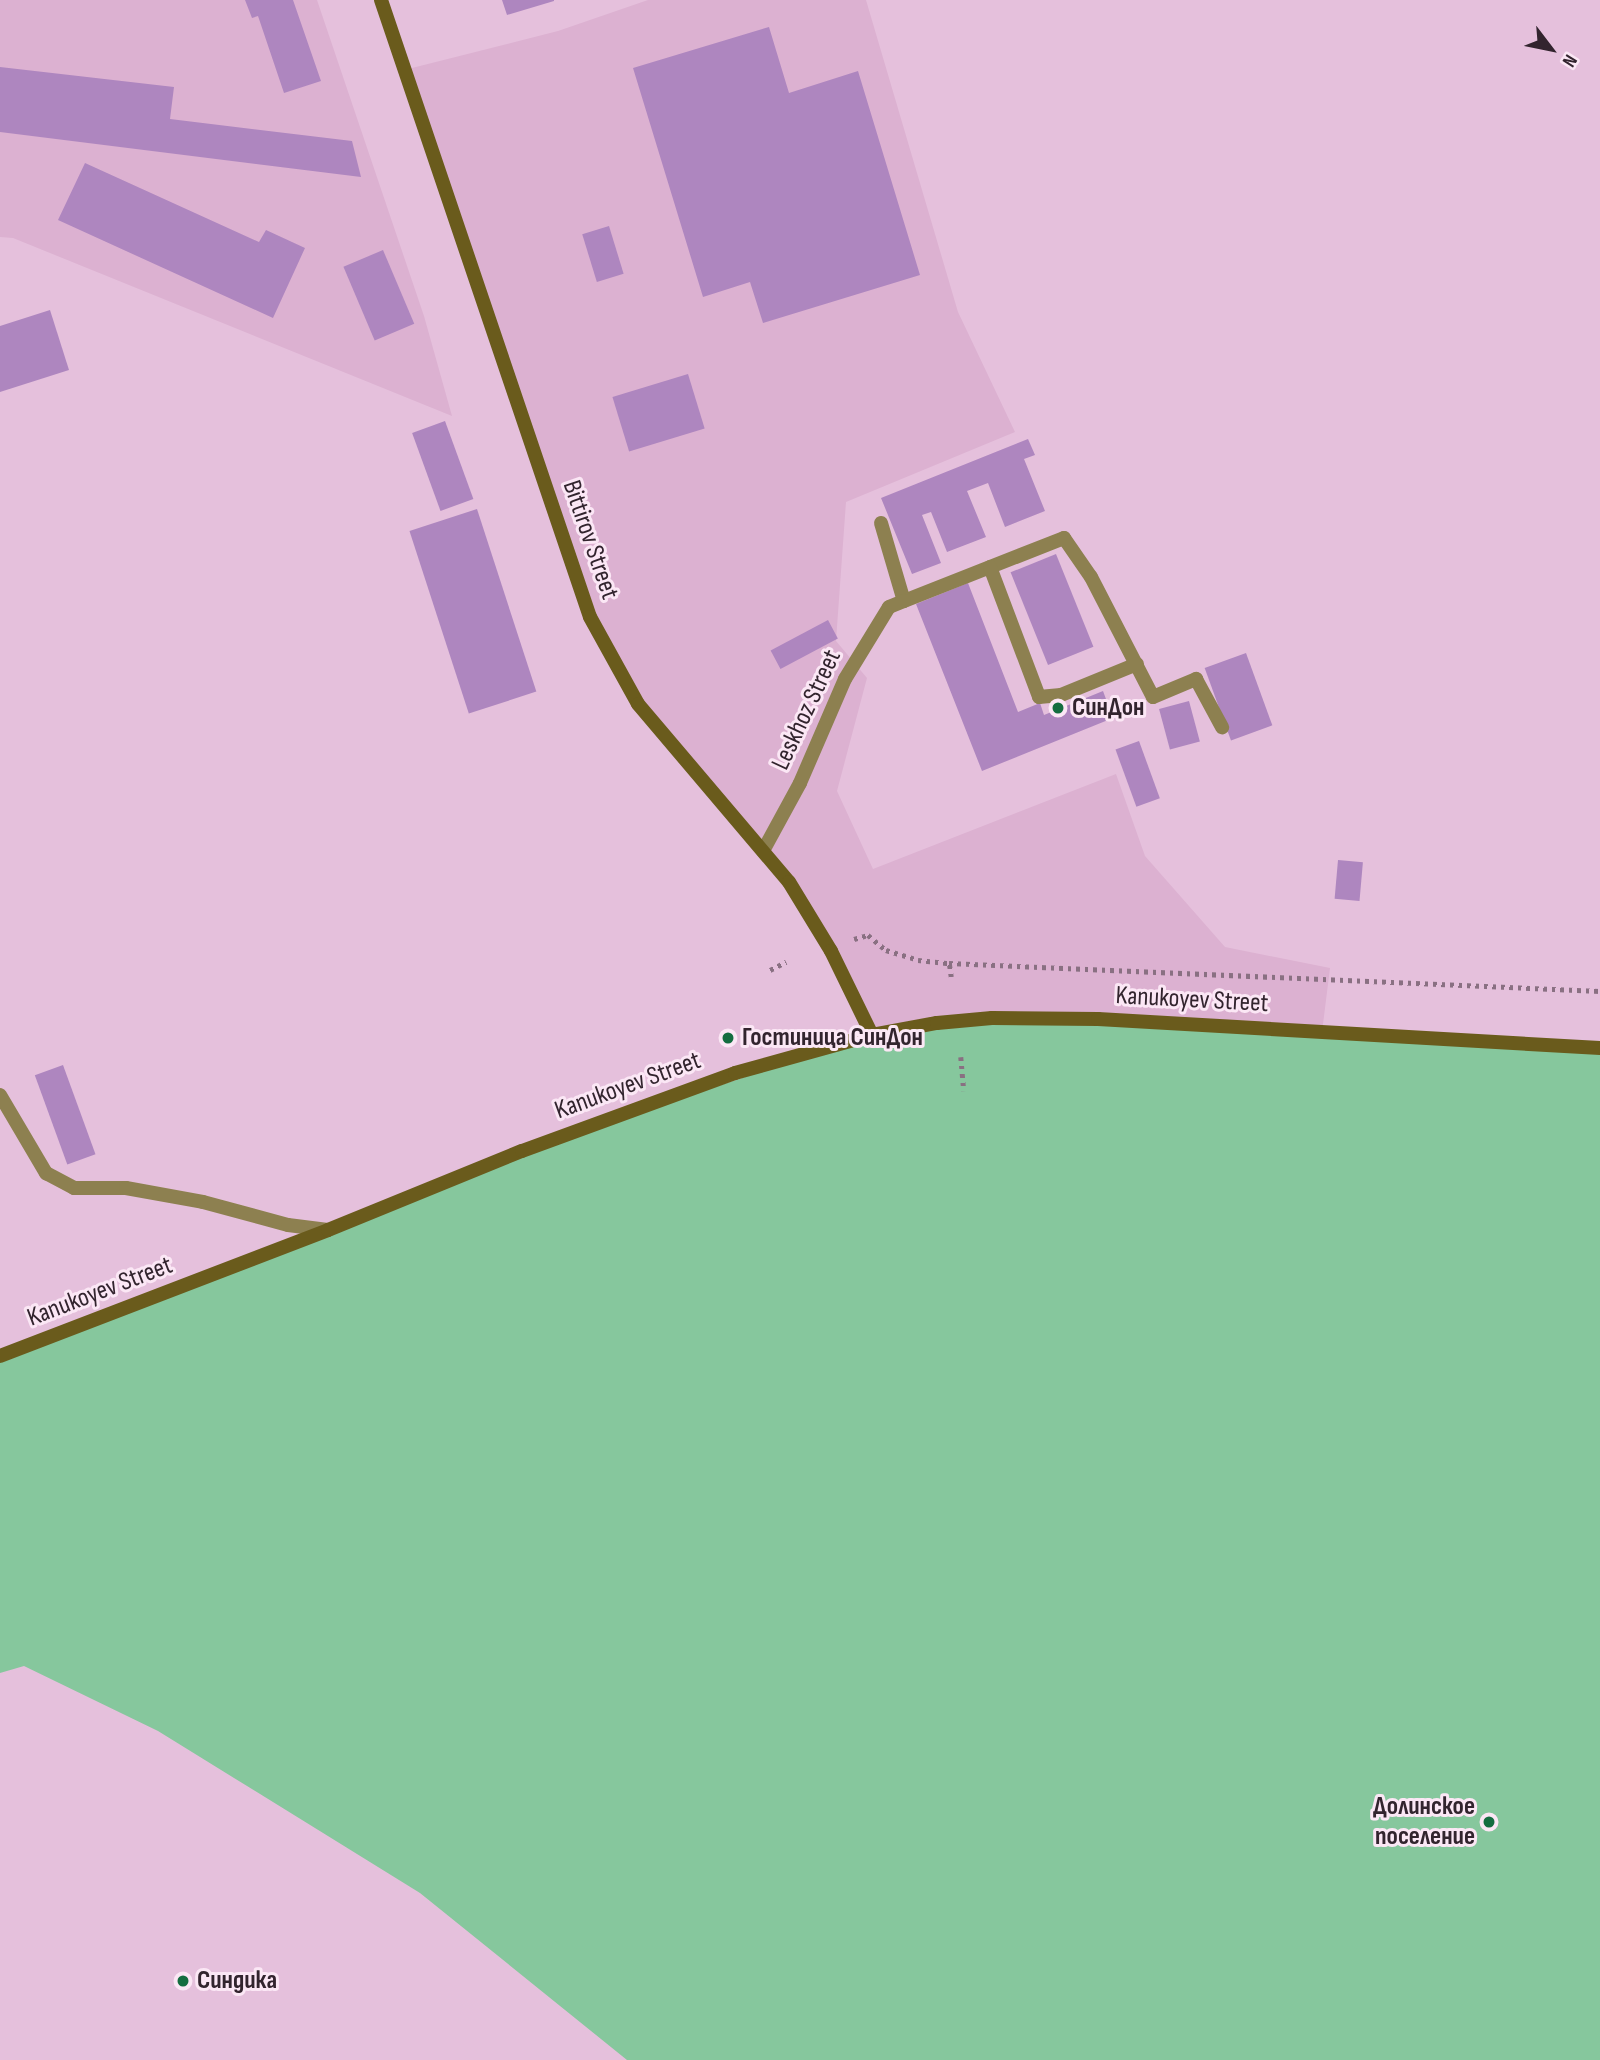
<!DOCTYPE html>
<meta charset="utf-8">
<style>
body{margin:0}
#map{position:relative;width:1600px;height:2060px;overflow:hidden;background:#e5c0dc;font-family:"Sofia Sans Condensed",sans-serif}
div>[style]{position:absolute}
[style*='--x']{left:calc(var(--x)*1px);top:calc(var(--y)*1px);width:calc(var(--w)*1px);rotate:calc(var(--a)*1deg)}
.built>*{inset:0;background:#dcb1d1}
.green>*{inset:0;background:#86c79d}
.building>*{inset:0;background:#ae86bf;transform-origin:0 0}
.path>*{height:4.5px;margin-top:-2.25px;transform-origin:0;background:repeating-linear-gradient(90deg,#897082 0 3.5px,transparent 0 8.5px)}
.lane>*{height:14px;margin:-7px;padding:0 7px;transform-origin:7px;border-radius:7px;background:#8d8050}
.street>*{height:14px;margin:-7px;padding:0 7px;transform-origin:7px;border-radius:7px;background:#8d8050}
.secondary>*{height:14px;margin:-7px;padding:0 7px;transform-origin:7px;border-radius:7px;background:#6a5b1c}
.dots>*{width:19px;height:19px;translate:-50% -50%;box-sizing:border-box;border:4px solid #fbe7f5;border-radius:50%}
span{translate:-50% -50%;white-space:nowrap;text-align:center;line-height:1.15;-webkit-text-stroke:6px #fbe7f5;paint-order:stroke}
.street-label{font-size:26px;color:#32242e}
.poi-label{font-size:26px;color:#32242e;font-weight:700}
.left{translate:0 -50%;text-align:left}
.right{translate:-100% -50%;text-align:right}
.north{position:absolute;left:1516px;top:14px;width:70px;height:70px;-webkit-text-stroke:5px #fbe7f5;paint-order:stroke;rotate:122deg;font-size:19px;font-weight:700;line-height:28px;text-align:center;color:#32242e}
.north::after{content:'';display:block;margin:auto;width:24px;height:32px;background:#32242e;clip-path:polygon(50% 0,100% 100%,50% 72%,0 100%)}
</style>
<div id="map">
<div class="built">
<div style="clip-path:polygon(0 0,317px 0,424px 316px,452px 416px,13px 238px,0 237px)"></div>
<div style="clip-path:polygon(648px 0,866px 0,958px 312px,1015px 432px,846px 502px,836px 641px,867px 678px,837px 791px,873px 869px,1116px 774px,1145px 856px,1225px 947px,1330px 968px,1322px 1032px,872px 1035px,813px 919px,613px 661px,404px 70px,558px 31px)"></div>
</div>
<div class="green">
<div style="clip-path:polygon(992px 1018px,1600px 1048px,1600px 2060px,627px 2060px,420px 1893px,158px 1731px,24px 1666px,0 1673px,0 1356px,522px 1151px,872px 1035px)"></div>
</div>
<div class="building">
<div style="clip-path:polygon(245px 0,293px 0,321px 81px,284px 93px,258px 16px,252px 18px)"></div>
<div style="clip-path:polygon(502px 0,554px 0,554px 1px,507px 15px)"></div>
<div style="clip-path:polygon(769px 27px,789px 93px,858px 71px,920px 275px,763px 323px,750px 282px,703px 297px,633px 68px)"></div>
<div style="clip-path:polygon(0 67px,174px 87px,170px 119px,352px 141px,361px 177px,0 132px)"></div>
<div style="clip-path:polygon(85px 163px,259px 242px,266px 230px,305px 248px,273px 318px,58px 220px)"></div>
<div style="left:609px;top:226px;width:50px;height:28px;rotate:73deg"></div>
<div style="left:383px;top:250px;width:80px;height:43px;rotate:67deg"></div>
<div style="clip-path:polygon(50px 310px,69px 370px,0 392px,0 326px)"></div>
<div style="left:688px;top:374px;width:57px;height:79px;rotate:73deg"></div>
<div style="left:445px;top:421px;width:83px;height:35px;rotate:70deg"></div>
<div style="clip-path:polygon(1028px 439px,1035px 455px,1024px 459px,1045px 511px,1005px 527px,988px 483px,967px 491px,986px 537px,947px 552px,931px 512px,922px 515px,941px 563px,912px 574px,881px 498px)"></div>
<div style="left:477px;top:509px;width:192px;height:71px;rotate:72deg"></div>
<div style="left:1056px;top:554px;width:100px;height:49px;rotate:68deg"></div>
<div style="clip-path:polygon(968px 583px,1018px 712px,1040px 703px,1044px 715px,1103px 691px,1113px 718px,982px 771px,916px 604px)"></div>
<div style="left:828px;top:620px;width:21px;height:65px;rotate:62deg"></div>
<div style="left:1246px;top:653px;width:77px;height:44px;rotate:70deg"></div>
<div style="left:1189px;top:701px;width:42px;height:31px;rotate:75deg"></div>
<div style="left:1139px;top:741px;width:61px;height:25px;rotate:70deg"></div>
<div style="left:1338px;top:860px;width:25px;height:39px;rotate:5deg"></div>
<div style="left:63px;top:1065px;width:95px;height:30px;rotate:70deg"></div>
</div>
<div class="path">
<div style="--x:854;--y:939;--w:15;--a:-16"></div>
<div style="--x:868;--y:935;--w:23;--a:40"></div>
<div style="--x:886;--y:950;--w:34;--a:17"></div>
<div style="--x:918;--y:960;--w:31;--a:6"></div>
<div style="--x:770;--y:970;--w:18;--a:-27"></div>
<div style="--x:951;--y:977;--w:14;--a:-98"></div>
<div style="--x:949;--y:963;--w:652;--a:2.46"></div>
<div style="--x:961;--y:1057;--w:34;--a:85"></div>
</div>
<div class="lane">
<div style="--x:881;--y:523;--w:81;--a:73.6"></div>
<div style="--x:904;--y:601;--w:172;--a:-21.5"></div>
<div style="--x:1064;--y:538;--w:47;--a:55.3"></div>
<div style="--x:1091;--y:577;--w:135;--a:62.7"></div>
<div style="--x:1153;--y:697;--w:47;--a:-22.7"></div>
<div style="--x:1196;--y:679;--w:55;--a:61.6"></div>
<div style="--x:990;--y:567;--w:139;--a:69.3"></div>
<div style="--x:1039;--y:697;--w:22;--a:-5"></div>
<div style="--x:1061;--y:695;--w:82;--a:-22.2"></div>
<div style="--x:0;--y:1095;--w:91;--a:59.5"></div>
<div style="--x:46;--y:1173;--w:32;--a:28"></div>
<div style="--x:74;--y:1188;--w:52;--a:0"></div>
<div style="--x:126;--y:1188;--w:78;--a:10.3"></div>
<div style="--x:203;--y:1202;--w:88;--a:15.1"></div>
<div style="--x:288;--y:1225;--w:40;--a:7.1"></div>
</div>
<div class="street">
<div style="--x:763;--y:851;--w:77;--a:-61.4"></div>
<div style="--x:800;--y:783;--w:113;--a:-66.6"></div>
<div style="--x:845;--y:679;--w:84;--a:-58.6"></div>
<div style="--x:889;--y:607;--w:16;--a:-22"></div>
</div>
<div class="secondary">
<div style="--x:381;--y:0;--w:651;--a:71.29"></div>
<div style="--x:590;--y:617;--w:99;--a:61.1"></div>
<div style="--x:638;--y:704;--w:233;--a:49.7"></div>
<div style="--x:789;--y:882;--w:81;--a:58.7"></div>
<div style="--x:831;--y:951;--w:93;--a:64"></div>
<div style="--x:0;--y:1356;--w:351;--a:-21"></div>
<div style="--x:328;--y:1230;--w:209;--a:-22.2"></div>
<div style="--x:522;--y:1151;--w:227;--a:-20.1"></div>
<div style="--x:735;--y:1073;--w:142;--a:-15.5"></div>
<div style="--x:872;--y:1035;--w:66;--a:-10.5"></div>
<div style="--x:937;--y:1023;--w:55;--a:-5.2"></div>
<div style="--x:992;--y:1018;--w:106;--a:0.5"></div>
<div style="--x:1098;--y:1019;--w:503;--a:3.31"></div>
</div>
<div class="dots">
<div style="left:1058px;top:708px;background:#146d40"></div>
<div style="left:728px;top:1038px;background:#146d40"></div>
<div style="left:1489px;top:1822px;background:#146d40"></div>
<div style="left:183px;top:1981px;background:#146d40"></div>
</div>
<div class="street-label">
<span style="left:590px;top:540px;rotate:71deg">Bittirov Street</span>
<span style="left:807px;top:710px;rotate:-65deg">Leskhoz Street</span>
<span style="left:1192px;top:1000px;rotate:3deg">Kanukoyev Street</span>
<span style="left:628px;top:1086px;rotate:-20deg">Kanukoyev Street</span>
<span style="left:100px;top:1292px;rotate:-21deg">Kanukoyev Street</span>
</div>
<div class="poi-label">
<span class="left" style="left:1072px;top:708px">СинДон</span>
<span class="left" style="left:742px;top:1038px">Гостиница СинДон</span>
<span class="right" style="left:1475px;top:1822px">Долинское<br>поселение</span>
<span class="left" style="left:197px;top:1981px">Синдика</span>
</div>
<div class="north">N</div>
</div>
